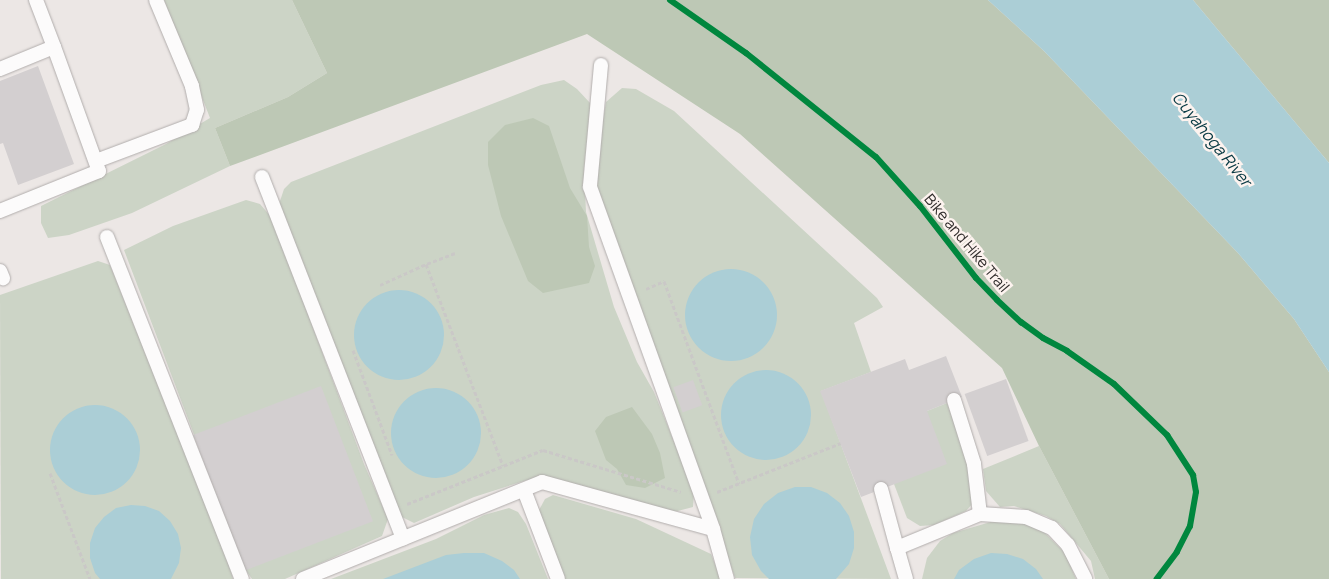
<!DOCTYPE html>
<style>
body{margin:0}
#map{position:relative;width:1329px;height:579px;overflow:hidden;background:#ece7e5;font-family:Manrope,sans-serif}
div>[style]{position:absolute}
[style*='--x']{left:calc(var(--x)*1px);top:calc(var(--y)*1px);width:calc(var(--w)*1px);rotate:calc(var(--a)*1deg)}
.green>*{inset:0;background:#ccd4c6}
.forest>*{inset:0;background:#bdc8b5}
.water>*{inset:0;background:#abced6}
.round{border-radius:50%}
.building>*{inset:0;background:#d3cfd0;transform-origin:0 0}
.path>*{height:3px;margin-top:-1.5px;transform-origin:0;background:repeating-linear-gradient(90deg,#cac8c7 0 4px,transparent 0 6.5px)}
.roads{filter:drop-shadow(0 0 1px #b1adac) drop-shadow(0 0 1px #b1adac)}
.service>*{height:14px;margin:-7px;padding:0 7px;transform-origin:7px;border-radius:7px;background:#fcfbfb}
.cycleway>*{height:6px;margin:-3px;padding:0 3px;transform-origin:3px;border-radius:3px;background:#00873e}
span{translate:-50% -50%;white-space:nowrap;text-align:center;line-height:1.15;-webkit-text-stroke:5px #fdf3ef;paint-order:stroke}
.street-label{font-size:15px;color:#302c2b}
.water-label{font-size:16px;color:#053741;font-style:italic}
</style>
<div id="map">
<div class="green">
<div style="clip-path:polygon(164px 0,292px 0,327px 73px,288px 97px,215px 128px,230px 166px,132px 213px,69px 235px,48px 238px,41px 223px,41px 206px,166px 144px,210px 118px)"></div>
<div style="clip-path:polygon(564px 80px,577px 89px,591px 104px,584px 171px,586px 212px,614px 307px,637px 362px,654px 392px,694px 491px,693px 507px,670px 513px,552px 478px,527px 480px,474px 497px,414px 523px,398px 515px,279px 204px,284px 189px,291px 182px,541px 85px)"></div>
<div style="clip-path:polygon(622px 88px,636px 89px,674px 111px,877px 298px,883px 307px,854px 323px,871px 372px,821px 391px,891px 579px,735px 578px,684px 432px,597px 199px,596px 160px,606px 102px)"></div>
<div style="clip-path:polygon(246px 200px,260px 204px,272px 218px,364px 464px,388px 519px,382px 536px,285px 579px,252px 579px,245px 569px,124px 250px,173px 226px)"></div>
<div style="clip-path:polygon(98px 261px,110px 265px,227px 557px,233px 579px,1px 579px,0 295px)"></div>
<div style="clip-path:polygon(947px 403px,966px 456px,974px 502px,966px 511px,934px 525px,920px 526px,907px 518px,894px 484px,927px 411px)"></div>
<div style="clip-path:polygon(1039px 446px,1109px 579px,1095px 579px,1091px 561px,1060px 524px,1046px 516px,1014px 506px,1000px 507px,986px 491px,983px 469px)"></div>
<div style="clip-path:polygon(553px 495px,636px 519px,711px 554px,721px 579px,559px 579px,538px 512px,545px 499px)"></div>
<div style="clip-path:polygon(509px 508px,518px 512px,526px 524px,548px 579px,331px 579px,436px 539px,484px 515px)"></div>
<div style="clip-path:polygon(994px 521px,1021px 522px,1041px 529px,1065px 553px,1076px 579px,922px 579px,927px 558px,940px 541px,953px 533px)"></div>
</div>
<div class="forest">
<div style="clip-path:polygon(292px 0,988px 0,1044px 51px,1238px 253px,1294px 319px,1329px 372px,1329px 579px,1109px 579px,1039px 446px,1002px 368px,740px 134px,587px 34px,230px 166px,215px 128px,288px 97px,327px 73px)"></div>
<div style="clip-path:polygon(1193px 0,1329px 0,1329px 163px)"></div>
<div style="clip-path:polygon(533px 118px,549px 126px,570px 188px,587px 216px,589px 247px,595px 266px,589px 283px,543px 293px,528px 281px,501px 216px,488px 165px,488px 142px,505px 125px)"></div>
<div style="clip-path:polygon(632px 407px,652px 434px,660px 453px,665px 478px,645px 488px,626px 485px,617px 469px,606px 460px,595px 431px,606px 417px)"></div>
</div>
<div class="water">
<div style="clip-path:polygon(988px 0,1193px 0,1329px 163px,1329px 372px,1294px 319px,1238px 253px,1044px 51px)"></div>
<div class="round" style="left:685px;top:269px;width:92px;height:92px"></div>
<div class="round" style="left:354px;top:290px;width:90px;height:90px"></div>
<div class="round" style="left:721px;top:370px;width:90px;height:90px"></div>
<div class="round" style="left:391px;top:388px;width:90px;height:90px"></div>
<div class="round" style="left:50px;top:405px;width:90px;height:90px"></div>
<div style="clip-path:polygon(795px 487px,811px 487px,827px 493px,840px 503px,849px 516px,854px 532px,854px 548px,849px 564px,836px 579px,769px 579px,761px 571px,752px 555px,750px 537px,754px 519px,764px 504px,778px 493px)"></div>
<div style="clip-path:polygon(131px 505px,145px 506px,159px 511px,170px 521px,178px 534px,181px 548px,179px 563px,171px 579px,100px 579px,95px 573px,90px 558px,90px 543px,95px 528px,104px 517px,116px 508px)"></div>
<div style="clip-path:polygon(464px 553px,484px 553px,502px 561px,514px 570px,520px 579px,383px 579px,446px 555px)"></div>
<div style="clip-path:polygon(991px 553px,1007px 554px,1023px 559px,1036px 569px,1043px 579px,954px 579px,959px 570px,974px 559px)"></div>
</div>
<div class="building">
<div style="clip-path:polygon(38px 66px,74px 164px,18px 185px,3px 143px,0 144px,0 81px)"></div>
<div style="clip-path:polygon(946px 356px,962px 397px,927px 411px,947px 464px,861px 497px,820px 391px,905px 359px,909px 370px)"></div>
<div style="left:1006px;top:379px;width:66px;height:44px;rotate:70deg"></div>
<div style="left:693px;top:380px;width:27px;height:21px;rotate:70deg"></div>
<div style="left:321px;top:386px;width:145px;height:137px;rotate:69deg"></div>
</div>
<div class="path">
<div style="--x:455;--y:253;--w:31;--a:159"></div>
<div style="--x:426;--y:264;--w:216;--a:69.1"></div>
<div style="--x:380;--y:285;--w:51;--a:-24.5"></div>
<div style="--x:646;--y:289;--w:20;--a:-24"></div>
<div style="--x:664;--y:281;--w:216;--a:69.7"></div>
<div style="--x:353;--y:350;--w:112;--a:69.6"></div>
<div style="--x:50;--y:473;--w:113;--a:69.3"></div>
<div style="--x:717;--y:492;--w:133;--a:-21.6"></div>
<div style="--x:407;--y:504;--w:146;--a:-21.7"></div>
<div style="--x:543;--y:450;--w:144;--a:16.9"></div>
</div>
<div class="roads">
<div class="service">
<div style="--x:36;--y:0;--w:50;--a:69"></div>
<div style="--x:601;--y:65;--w:122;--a:95.2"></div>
<div style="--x:590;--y:187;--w:363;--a:70.2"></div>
<div style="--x:0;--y:69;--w:58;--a:-22.2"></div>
<div style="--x:54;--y:47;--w:132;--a:70.1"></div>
<div style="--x:99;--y:171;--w:107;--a:158"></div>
<div style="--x:96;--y:161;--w:103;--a:-20.6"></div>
<div style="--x:192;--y:125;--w:16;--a:-72"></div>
<div style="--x:197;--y:110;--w:25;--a:-102"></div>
<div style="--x:192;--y:86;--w:93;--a:-112.7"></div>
<div style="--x:262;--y:177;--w:388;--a:68.7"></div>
<div style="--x:107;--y:237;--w:368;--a:68.5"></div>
<div style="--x:0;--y:271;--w:8;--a:67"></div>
<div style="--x:954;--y:400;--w:67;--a:72.6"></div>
<div style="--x:974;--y:464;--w:50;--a:83.2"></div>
<div style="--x:881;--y:489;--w:61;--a:74.8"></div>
<div style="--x:524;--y:490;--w:95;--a:69.1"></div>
<div style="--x:303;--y:579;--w:258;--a:-22.1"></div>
<div style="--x:542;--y:482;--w:177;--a:15.4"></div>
<div style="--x:713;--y:529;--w:52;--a:74.4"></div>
<div style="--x:906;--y:579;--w:32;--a:-106"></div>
<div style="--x:897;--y:548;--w:90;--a:-22.3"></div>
<div style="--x:980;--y:514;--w:46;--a:3.7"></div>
<div style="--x:1026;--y:517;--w:28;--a:23"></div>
<div style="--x:1052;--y:528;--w:23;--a:47"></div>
<div style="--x:1068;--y:545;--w:38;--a:63"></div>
</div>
</div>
<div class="cycleway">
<div style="--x:670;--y:0;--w:93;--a:34.9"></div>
<div style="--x:746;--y:53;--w:166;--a:38.7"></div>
<div style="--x:876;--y:157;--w:66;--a:48.1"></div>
<div style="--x:920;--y:206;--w:91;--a:52.1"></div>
<div style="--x:976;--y:278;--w:30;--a:46"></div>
<div style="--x:997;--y:300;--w:33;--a:43"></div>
<div style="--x:1021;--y:322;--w:27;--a:36"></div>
<div style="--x:1043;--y:338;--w:27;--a:28"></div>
<div style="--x:1067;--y:351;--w:57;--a:35.1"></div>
<div style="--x:1114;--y:384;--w:74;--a:43.9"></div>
<div style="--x:1167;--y:435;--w:48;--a:57"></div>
<div style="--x:1193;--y:475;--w:17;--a:80"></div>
<div style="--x:1196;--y:492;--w:35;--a:100"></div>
<div style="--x:1190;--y:526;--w:29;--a:117"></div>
<div style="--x:1177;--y:552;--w:34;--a:127"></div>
</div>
<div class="street-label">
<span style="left:967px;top:243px;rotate:50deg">Bike and Hike Trail</span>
</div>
<div class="water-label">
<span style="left:1212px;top:139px;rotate:51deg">Cuyahoga River</span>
</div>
</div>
